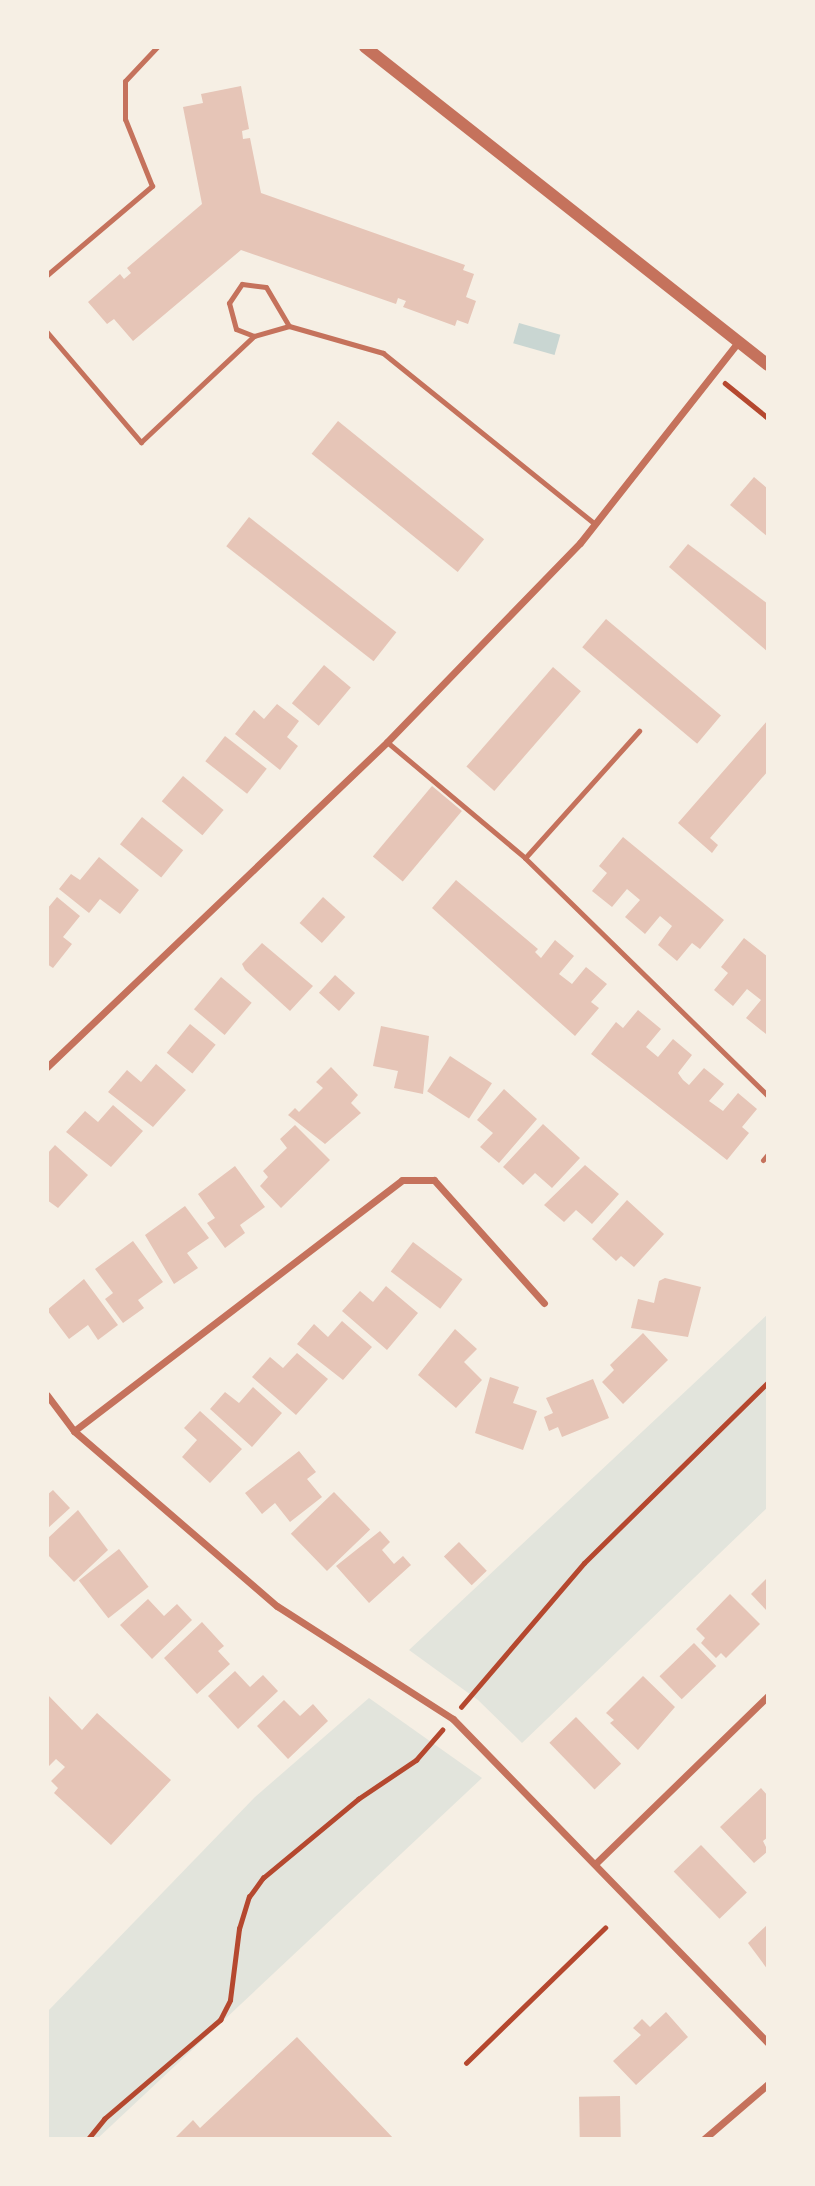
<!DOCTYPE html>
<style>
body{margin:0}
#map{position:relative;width:815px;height:2186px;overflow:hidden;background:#f6efe4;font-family:Karla,sans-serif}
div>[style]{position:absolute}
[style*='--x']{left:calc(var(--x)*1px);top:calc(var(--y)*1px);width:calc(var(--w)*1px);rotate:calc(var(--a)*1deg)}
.green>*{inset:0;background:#e2e4dc}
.water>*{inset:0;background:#c9d6d2;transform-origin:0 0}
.building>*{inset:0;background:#e6c5b7;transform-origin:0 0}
.path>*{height:4.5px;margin:-2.25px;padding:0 2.25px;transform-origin:2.25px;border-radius:2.25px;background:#b5482f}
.service>*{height:5px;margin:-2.5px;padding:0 2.5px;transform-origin:2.5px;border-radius:2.5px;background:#c5725c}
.minor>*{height:7px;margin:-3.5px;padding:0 3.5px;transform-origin:3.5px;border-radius:3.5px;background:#c5725c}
.tertiary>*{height:12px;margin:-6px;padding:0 6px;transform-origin:6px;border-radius:6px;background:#c5725c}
span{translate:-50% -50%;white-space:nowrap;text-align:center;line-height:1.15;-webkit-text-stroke:6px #f6efe4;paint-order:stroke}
.frame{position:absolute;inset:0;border:49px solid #f6efe4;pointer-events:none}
</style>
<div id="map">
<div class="green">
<div style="clip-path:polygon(768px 1314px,768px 1507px,522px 1743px,478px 1700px,409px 1650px)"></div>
<div style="clip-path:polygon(369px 1698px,482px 1778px,97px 2139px,47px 2139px,47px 2012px,255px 1797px)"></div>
</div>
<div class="water">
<div style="left:519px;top:323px;width:43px;height:21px;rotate:16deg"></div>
</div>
<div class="building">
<div style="clip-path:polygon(241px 86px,249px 129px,242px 131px,243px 139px,250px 138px,261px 193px,465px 265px,463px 270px,474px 274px,466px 297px,476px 301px,468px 324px,457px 320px,455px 326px,403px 307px,406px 301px,398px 298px,396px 304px,241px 250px,133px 341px,114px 319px,107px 324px,88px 302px,120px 274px,124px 279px,131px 273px,127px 268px,202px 204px,183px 107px,203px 103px,201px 94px)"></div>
<div style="left:338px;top:421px;width:188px;height:42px;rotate:39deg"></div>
<div style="clip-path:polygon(754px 477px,768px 489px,768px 537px,730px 505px)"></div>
<div style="left:249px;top:517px;width:187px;height:37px;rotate:38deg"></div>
<div style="clip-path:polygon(688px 544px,768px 604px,768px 652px,669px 567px)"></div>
<div style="left:606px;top:619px;width:150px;height:37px;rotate:40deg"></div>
<div style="left:324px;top:665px;width:35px;height:50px;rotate:40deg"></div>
<div style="left:553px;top:667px;width:37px;height:132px;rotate:41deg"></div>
<div style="clip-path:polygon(277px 704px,299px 721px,287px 737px,298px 746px,280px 770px,235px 734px,254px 710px,264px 719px)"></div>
<div style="clip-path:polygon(768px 720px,768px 771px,710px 838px,718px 845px,712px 853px,678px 823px)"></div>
<div style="left:225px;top:736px;width:53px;height:32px;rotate:38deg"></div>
<div style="left:183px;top:776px;width:53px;height:33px;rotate:40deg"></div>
<div style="left:432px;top:786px;width:39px;height:92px;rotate:40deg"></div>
<div style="left:142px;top:817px;width:53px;height:35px;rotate:39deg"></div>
<div style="clip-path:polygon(623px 837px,724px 920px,700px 949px,692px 943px,677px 961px,658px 945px,672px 926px,660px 916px,645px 934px,625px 917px,640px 900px,627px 889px,612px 907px,592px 891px,607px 873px,599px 866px)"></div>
<div style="clip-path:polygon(99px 857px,139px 890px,120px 914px,100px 899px,89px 913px,59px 889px,71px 874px,80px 880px)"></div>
<div style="clip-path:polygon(456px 880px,538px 949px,535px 952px,541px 958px,555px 940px,574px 956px,559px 974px,572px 984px,586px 967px,607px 984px,591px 1002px,599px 1008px,575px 1036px,432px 908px)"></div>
<div style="clip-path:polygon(57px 897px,80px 916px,63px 937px,72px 944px,53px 968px,47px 964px,47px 909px)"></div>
<div style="left:323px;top:897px;width:30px;height:35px;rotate:42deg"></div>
<div style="clip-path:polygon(744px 938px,768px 957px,766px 1034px,746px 1018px,761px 1000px,747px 989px,733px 1006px,714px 990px,728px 973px,721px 967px)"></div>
<div style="clip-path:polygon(262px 943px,313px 986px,290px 1011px,245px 970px,242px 964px)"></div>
<div style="left:335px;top:975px;width:27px;height:24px;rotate:42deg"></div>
<div style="left:221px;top:977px;width:40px;height:42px;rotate:40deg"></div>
<div style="clip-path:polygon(638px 1010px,661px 1029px,646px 1047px,658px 1057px,673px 1039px,692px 1055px,678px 1073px,683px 1080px,689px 1085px,704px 1068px,724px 1084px,709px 1101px,723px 1111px,738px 1093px,757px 1109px,742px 1127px,749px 1133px,727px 1160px,591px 1054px,616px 1022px,623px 1028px)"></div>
<div style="left:190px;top:1024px;width:33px;height:37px;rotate:39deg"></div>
<div style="clip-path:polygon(381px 1026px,429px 1036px,423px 1094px,394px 1088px,398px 1071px,373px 1066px)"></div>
<div style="left:450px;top:1056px;width:50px;height:42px;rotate:33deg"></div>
<div style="clip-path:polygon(156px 1064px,186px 1090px,153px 1127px,108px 1092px,127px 1070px,141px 1082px)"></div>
<div style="clip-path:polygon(331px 1067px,358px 1095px,351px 1103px,361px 1113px,325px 1144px,288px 1115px,295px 1108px,299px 1112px,323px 1088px,316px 1082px)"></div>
<div style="clip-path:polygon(504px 1089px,537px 1119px,499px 1163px,480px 1147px,493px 1133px,477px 1120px)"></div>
<div style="clip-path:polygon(113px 1105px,143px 1131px,111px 1167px,66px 1132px,85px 1111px,98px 1122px)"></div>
<div style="clip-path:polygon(543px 1124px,580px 1158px,552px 1188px,535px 1173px,523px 1185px,503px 1167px)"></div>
<div style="clip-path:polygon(295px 1125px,330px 1160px,281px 1208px,260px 1186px,268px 1177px,263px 1171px,287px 1148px,280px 1139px)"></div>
<div style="clip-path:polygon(55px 1145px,88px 1175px,58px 1208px,47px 1200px,47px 1154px)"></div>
<div style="clip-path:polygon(585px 1165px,619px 1194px,592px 1224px,576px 1210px,564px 1222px,544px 1205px)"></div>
<div style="clip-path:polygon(235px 1166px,265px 1207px,240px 1225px,245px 1233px,225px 1248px,207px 1223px,215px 1218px,198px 1194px)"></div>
<div style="clip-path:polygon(627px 1200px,664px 1234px,634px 1267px,621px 1256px,616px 1261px,592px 1239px)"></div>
<div style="clip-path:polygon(185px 1206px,209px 1238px,187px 1253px,198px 1268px,174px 1284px,145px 1235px)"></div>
<div style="clip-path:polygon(133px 1241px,163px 1282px,138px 1300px,144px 1308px,123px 1323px,105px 1299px,113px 1293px,95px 1269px)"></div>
<div style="left:413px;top:1242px;width:62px;height:37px;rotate:37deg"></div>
<div style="clip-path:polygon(665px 1278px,701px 1287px,688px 1337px,631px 1328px,638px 1299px,654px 1303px,659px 1281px)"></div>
<div style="clip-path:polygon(84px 1279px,118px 1325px,98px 1340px,88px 1325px,69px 1339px,47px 1310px)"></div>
<div style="clip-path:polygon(386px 1286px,418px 1313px,387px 1350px,342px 1311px,360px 1291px,373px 1302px)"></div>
<div style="clip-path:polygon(342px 1321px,372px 1347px,343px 1380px,297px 1344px,314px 1324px,328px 1337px)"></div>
<div style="clip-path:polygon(455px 1329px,477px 1349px,464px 1362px,482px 1380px,456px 1408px,418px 1375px)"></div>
<div style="clip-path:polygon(643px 1333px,668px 1360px,623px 1404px,602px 1382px,614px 1370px,610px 1365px)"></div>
<div style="clip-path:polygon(297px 1353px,328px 1379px,296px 1415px,252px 1377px,270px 1357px,283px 1368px)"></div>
<div style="clip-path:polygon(490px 1377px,519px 1387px,513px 1403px,537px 1411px,523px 1450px,475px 1433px)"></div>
<div style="clip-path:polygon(593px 1379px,609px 1418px,562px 1437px,558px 1427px,549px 1431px,544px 1417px,553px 1413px,546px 1398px)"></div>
<div style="clip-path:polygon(253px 1387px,282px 1413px,252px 1447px,210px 1409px,225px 1392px,239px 1403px)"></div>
<div style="clip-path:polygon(200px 1411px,242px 1449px,210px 1483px,182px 1457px,197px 1440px,184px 1428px)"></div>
<div style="clip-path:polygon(299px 1451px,316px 1472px,307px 1479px,322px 1497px,290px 1522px,275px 1503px,262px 1514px,245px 1493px)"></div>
<div style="clip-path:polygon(53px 1490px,70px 1508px,47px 1529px,47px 1495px)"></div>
<div style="left:334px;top:1492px;width:52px;height:60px;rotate:46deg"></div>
<div style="clip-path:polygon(78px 1510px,108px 1550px,74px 1582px,47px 1554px,47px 1539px)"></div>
<div style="clip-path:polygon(380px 1531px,390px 1542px,382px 1550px,394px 1564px,403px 1556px,411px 1565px,369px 1603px,336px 1566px)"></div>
<div style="left:459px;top:1542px;width:40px;height:21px;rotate:46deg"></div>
<div style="left:119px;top:1549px;width:48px;height:51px;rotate:52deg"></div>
<div style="clip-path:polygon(768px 1577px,768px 1612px,751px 1594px)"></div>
<div style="clip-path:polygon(730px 1594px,760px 1624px,726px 1658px,721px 1653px,716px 1658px,701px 1643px,705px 1638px,696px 1629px)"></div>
<div style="clip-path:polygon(148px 1599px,164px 1616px,177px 1604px,192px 1620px,152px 1659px,120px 1625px)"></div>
<div style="clip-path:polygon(202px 1622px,224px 1646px,218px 1651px,230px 1664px,197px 1694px,164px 1658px)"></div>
<div style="left:694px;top:1643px;width:32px;height:48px;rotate:46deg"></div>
<div style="clip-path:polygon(235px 1671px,250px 1687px,263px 1675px,278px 1691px,238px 1729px,208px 1696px)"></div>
<div style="clip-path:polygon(643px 1676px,675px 1707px,638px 1750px,610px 1723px,614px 1720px,606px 1713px)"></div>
<div style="clip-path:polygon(47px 1694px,82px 1730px,97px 1713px,171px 1780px,111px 1845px,54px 1793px,58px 1788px,51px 1781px,65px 1767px,56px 1759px,47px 1768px)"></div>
<div style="clip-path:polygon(284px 1700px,300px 1716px,313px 1704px,328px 1721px,288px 1759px,257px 1726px)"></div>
<div style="left:576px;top:1717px;width:65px;height:37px;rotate:46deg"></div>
<div style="clip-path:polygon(761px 1788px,768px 1796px,768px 1837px,763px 1841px,768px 1851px,754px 1863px,720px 1827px)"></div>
<div style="left:701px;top:1845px;width:66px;height:38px;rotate:46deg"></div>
<div style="clip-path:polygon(768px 1924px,768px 1970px,748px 1943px)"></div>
<div style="clip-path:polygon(666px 2012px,688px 2037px,636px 2085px,613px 2061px,641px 2035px,633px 2028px,642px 2019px,650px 2027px)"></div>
<div style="clip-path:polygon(297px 2037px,394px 2139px,174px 2139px,193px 2120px,200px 2128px)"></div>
<div style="left:620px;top:2096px;width:43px;height:41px;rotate:89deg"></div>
</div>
<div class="path">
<div style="--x:725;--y:383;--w:55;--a:39.1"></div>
<div style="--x:461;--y:1707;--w:189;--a:-49.5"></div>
<div style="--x:584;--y:1563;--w:258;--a:-44.5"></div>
<div style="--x:466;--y:2063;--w:194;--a:-44.2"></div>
<div style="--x:88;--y:2139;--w:26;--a:-51"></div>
<div style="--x:104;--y:2119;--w:153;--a:-40.5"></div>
<div style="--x:220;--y:2020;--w:22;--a:-63"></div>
<div style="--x:230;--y:2000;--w:72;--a:-82.8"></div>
<div style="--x:239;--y:1929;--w:34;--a:-73"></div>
<div style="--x:249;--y:1897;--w:24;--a:-54"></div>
<div style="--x:263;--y:1878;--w:124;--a:-39.7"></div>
<div style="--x:358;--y:1799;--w:70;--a:-33.9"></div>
<div style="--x:416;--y:1760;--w:40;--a:-49"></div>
</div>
<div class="service">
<div style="--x:47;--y:275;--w:138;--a:-40.3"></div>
<div style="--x:152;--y:186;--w:72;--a:-111.9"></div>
<div style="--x:125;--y:119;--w:38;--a:-90"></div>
<div style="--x:125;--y:81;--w:47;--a:-46.7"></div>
<div style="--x:289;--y:326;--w:36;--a:164"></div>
<div style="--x:254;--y:336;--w:19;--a:-159"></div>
<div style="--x:236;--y:329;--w:27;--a:-105"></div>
<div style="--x:229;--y:303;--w:23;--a:-56"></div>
<div style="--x:242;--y:284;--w:24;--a:7"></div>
<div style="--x:266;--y:287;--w:45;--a:59.5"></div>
<div style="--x:289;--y:326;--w:98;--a:16"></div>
<div style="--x:383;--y:353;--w:272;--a:38.9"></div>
<div style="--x:47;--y:332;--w:145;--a:49.5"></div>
<div style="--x:141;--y:442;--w:155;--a:-43.2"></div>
<div style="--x:387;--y:742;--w:180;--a:40"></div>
<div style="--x:525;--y:858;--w:340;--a:44.4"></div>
<div style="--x:525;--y:858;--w:171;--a:-48.1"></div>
<div style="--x:763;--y:1160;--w:8;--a:-50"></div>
</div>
<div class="minor">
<div style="--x:47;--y:1067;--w:470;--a:-43.7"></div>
<div style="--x:387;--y:742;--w:277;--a:-45.9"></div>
<div style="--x:580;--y:543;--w:257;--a:-51.8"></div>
<div style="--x:47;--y:1395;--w:45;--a:53.1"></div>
<div style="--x:74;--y:1431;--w:268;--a:40.8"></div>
<div style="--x:277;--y:1606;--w:209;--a:32.7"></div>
<div style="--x:453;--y:1719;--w:452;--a:45.8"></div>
<div style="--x:74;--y:1431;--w:413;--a:-37.4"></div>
<div style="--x:402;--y:1180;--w:32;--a:0"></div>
<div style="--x:434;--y:1180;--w:165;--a:48.2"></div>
<div style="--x:595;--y:1864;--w:241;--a:-44.2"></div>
<div style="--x:704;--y:2139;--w:84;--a:-40.7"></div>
</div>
<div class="tertiary">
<div style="--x:365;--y:47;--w:513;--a:38.28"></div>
</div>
<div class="frame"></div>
</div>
